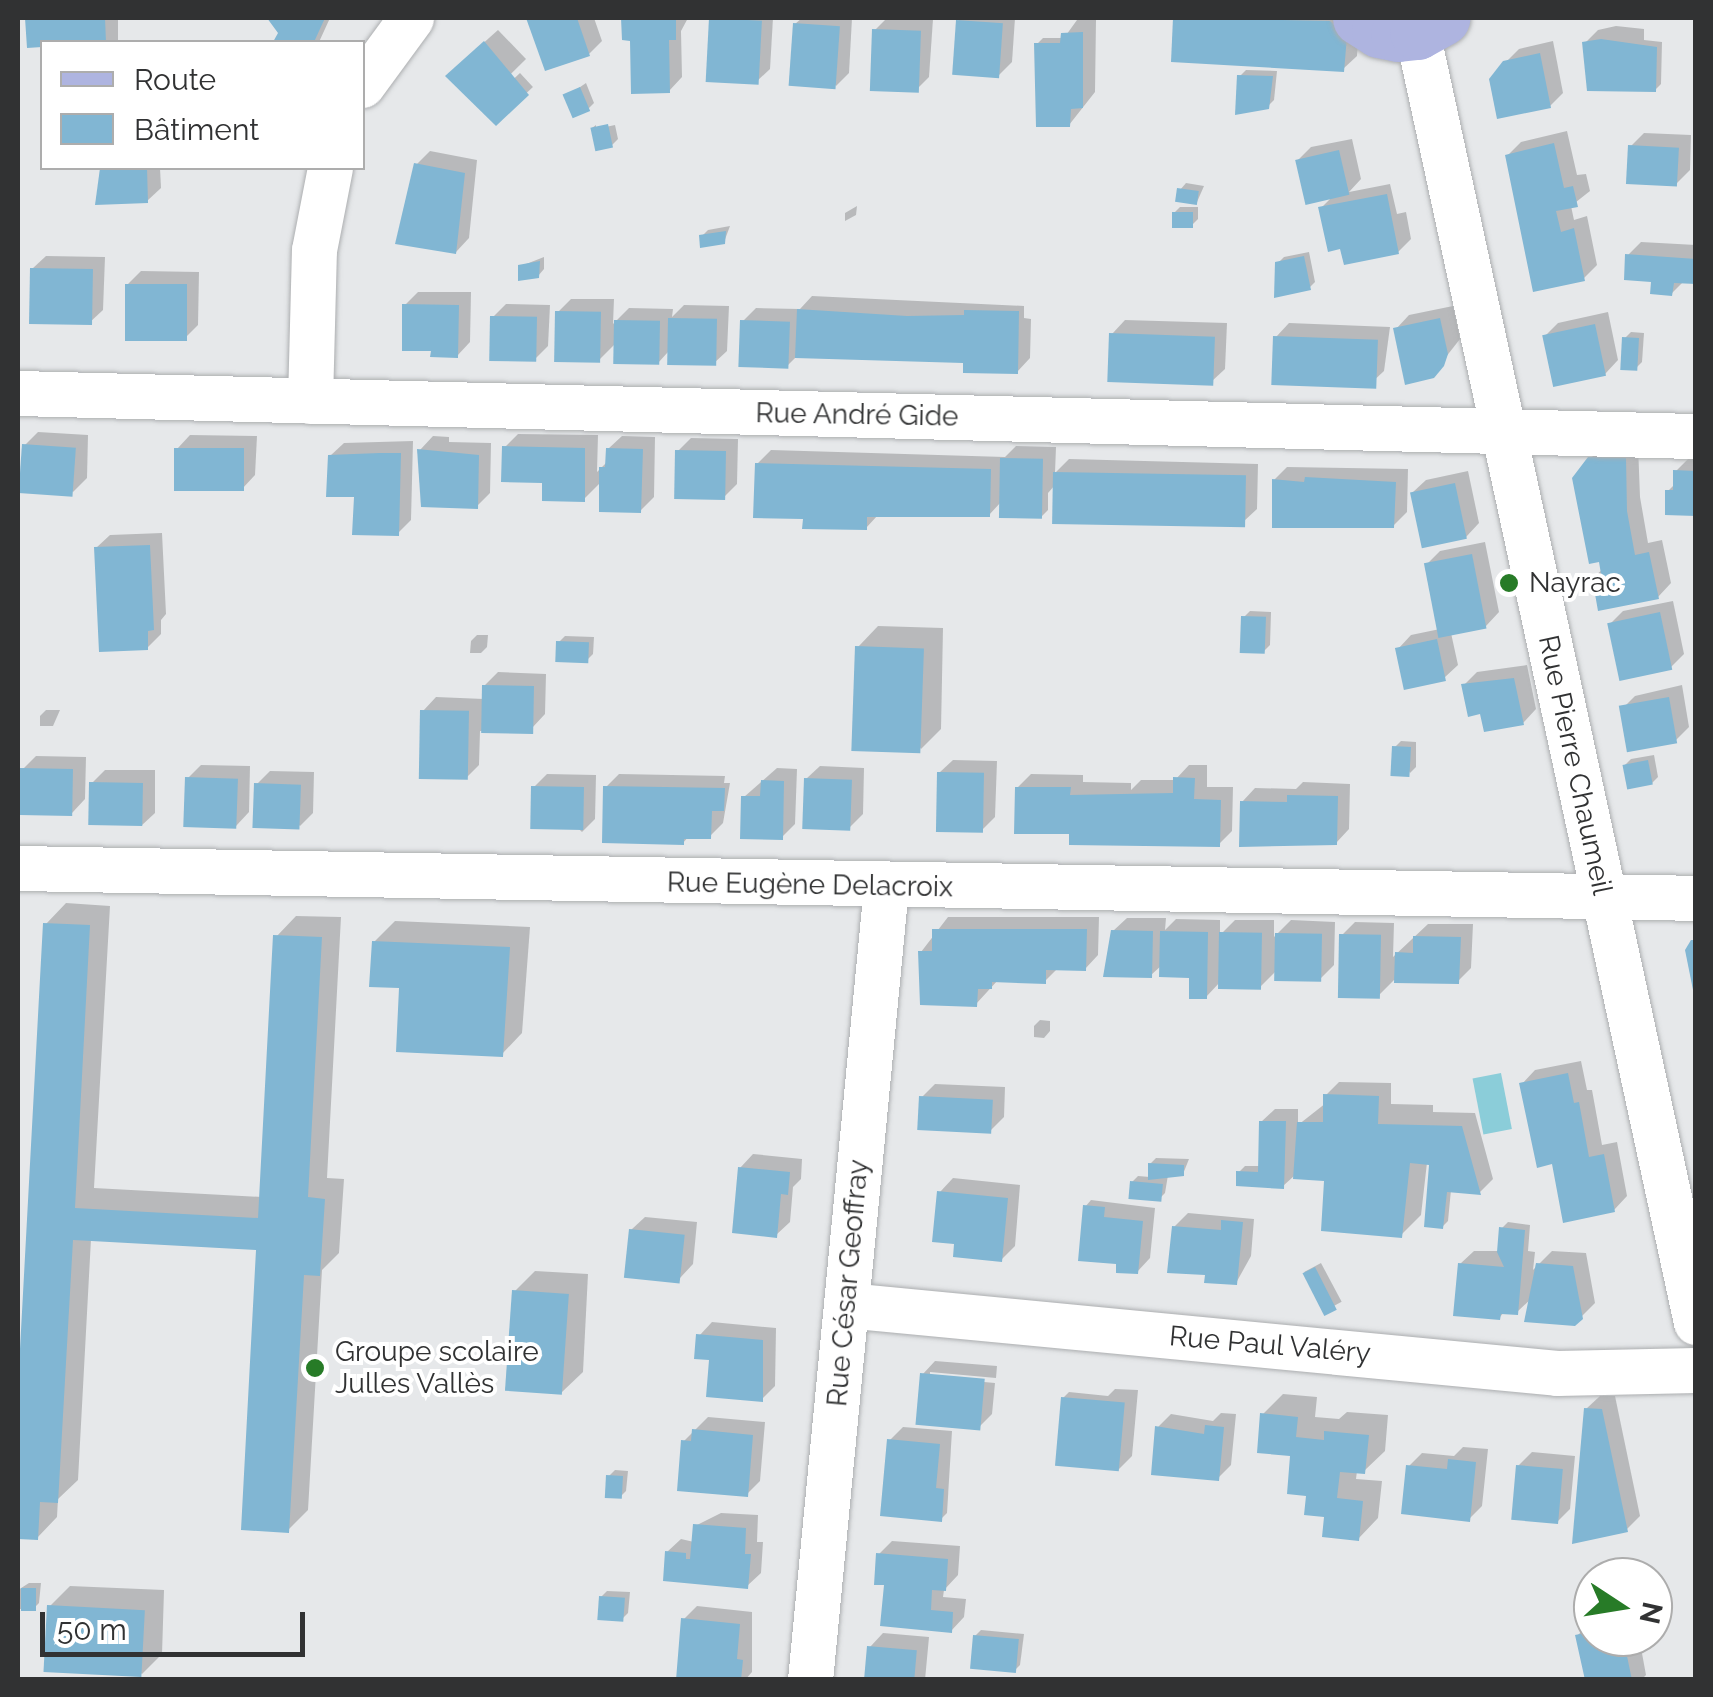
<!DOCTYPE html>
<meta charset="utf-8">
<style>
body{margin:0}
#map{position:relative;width:1713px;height:1697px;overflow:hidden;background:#e6e8ea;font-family:Raleway,sans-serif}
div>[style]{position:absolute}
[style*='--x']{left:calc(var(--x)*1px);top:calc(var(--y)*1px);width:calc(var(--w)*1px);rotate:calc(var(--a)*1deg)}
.water>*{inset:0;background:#8bcdd9;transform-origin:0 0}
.shadow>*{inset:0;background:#0003;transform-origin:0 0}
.building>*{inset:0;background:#81b6d3;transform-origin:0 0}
.roads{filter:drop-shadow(0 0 2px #acaeb0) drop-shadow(0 0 2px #acaeb0)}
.minor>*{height:45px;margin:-22.5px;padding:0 22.5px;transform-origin:22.5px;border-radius:22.5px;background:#fff}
.major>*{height:55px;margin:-27.5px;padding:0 27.5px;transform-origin:27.5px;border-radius:27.5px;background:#aeb4e0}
.dots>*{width:28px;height:28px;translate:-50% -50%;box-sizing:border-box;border:5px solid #fff;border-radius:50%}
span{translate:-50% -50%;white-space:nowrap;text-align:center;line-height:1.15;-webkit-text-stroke:8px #fff;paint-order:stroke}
.street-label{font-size:28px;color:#313233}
.poi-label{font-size:28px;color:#313233}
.left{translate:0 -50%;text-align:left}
.frame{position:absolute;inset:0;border:20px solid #313233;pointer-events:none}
.legend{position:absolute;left:40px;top:40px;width:325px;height:130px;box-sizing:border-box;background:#fff;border:2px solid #adadad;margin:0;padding:12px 18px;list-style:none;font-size:30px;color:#313233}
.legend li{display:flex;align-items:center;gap:20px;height:50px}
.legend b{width:50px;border:2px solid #adadad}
.north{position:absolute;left:1573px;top:1557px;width:100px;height:100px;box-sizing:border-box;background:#fff;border:2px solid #adadad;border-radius:50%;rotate:102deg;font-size:28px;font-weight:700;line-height:40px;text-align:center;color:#313233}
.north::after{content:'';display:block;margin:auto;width:35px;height:45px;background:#277b27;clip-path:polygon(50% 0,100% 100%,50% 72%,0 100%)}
.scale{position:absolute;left:40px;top:1612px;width:265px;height:45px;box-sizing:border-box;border:5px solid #313233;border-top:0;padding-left:12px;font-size:30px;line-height:35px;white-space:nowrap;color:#313233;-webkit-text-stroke:8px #fff;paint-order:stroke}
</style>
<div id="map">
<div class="water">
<div style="left:1501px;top:1073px;width:57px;height:29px;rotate:79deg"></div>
</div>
<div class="shadow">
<div style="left:28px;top:18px;width:90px;height:27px"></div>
<div style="clip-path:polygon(270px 18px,330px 18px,319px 42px,276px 42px,281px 33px)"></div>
<div style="clip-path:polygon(528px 18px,594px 18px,602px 41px,589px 54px,547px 68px)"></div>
<div style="clip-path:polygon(623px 18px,688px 18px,681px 31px,682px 77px,669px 91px,632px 38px,624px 38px)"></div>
<div style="clip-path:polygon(712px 18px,773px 18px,770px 69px,756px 82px)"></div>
<div style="clip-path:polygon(802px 18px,852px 18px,849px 73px,836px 86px,795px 24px)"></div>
<div style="clip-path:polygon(887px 18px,933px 19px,929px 77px,915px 91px,875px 30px)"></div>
<div style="clip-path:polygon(962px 18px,1015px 18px,1012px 62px,999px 75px,958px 21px)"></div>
<div style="clip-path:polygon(1175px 18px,1354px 18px,1359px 22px,1357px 56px,1343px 69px,1173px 59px)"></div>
<div style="clip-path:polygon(1077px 20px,1096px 20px,1095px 92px,1069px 125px,1037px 44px,1043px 38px,1064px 38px)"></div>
<div style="clip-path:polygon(1616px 26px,1644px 29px,1644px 40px,1662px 42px,1661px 84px,1655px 90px,1589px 88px,1585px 43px,1598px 30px)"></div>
<div style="clip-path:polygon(498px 30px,526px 59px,477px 107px,461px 63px)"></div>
<div style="clip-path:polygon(1553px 41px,1563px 93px,1550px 106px,1505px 63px,1519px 49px)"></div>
<div style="clip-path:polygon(1246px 70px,1277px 71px,1274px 100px,1268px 106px,1240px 76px)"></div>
<div style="left:520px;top:73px;width:19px;height:52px;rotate:47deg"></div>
<div style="clip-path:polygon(586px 83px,594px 103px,588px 109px,567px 96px)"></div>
<div style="clip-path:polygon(596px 125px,596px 129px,615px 125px,618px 139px,612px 145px,592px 128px)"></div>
<div style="clip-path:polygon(1567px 131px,1577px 175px,1586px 174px,1590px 191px,1571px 206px,1574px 220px,1587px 216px,1597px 265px,1584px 278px,1508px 155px,1521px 142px)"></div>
<div style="clip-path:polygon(1644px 133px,1691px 135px,1690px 170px,1677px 183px,1631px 146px)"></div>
<div style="clip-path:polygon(1352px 139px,1361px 179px,1349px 192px,1390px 184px,1397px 214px,1406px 212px,1411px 239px,1398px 252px,1342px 246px,1321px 208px,1333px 196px,1297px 161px,1311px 147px)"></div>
<div style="clip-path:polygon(430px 151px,477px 160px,469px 238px,456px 252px,416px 165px)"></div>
<div style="clip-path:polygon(103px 168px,160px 168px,161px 188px,147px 201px,97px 202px)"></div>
<div style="clip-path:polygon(1186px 183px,1204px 186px,1197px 202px,1180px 190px)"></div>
<div style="clip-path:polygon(857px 206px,856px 215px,845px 221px,845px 213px)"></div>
<div style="clip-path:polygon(1180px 207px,1198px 207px,1198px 219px,1192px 225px,1174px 213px)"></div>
<div style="clip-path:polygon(730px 226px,724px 242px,702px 236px,708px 230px)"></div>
<div style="clip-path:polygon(1641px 242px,1696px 245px,1696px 282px,1684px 281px,1671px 294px,1628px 255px)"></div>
<div style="clip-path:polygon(1309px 252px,1315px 282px,1309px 288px,1278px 263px,1284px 257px)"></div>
<div style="clip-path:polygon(46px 256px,105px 257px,103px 310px,89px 323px,32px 269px)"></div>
<div style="clip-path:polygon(544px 257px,544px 269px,538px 276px,521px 266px)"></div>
<div style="clip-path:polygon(141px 271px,199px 272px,198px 325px,184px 339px,127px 285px)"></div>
<div style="clip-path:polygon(418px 292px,471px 292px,470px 342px,457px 356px,433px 348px,405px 305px)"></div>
<div style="clip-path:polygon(812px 296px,1024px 306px,1024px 318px,1031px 319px,1030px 358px,1017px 372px,966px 360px,798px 355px,787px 366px,743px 321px,756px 308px,800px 309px)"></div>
<div style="clip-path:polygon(571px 299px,614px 299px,613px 324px,629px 308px,673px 309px,672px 317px,684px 305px,729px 306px,727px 351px,713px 364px,668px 352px,658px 363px,615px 344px,598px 361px,558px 312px)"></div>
<div style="clip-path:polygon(506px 304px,550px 305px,548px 346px,535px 359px,493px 317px)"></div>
<div style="clip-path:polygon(1453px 306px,1460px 339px,1431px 376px,1396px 329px,1409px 315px)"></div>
<div style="clip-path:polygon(1608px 312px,1618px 360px,1605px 374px,1545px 336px,1558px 323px)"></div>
<div style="clip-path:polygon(1125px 320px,1227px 323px,1225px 369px,1211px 382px,1112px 334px)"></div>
<div style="clip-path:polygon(1289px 323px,1390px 327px,1384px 371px,1370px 384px,1276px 337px)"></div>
<div style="clip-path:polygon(1631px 332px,1644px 333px,1642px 362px,1636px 368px,1625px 338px)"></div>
<div style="clip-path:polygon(38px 432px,88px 435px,87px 478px,73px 492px,25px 445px)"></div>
<div style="clip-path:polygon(518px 434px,598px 435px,597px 472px,608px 461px,608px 449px,622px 436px,655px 437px,654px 497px,640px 511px,602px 481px,584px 499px,544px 481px,505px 447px)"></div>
<div style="clip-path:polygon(190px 435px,257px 436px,255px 475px,242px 489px,177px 449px)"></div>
<div style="clip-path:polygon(433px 436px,449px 437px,449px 442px,491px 443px,490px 493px,477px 506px,420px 450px)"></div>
<div style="clip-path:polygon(691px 438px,738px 439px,737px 484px,723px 498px,678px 451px)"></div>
<div style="clip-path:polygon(413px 441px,411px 520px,398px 533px,356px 495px,330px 456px,344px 443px)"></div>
<div style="clip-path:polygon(1604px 445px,1638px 445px,1640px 497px,1648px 543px,1662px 540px,1671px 583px,1658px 597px,1594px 577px,1603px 569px,1590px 459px)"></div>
<div style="clip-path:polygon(1016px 446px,1056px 447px,1055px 473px,1069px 459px,1258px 464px,1257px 509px,1243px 522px,1055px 485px,1048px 493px,1048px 510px,1042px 516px,1001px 502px,989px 515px,878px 515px,866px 528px,805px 517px,757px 464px,771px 450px,1005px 457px)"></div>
<div style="clip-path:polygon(1689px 458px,1696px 458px,1696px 513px,1668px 491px,1676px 483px,1676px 471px)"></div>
<div style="clip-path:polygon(1287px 467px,1408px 469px,1407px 512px,1393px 526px,1274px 480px)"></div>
<div style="clip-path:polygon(1468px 471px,1479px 523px,1466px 537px,1412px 493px,1426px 480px)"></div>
<div style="clip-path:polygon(162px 533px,166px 614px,161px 620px,161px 634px,147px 648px,96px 548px,110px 535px)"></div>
<div style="clip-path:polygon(1485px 542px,1499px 612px,1486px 626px,1451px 633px,1458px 665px,1444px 678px,1398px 649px,1411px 635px,1440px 629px,1427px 564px,1440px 551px)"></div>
<div style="clip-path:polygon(1673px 601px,1684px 654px,1671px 667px,1610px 624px,1623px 611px)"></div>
<div style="clip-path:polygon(1250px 611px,1271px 612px,1270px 645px,1264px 651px,1244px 617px)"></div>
<div style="clip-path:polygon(878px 626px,943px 628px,941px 729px,921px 749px,858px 647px)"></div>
<div style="clip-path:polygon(477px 635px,488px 635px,487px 647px,481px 653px,470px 653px,471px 641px)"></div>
<div style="clip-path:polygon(565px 636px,594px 637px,593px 654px,587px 660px,559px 642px)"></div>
<div style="clip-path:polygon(1527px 665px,1536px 709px,1523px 723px,1482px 711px,1464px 685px,1477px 672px)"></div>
<div style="clip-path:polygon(498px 672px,546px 674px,545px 714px,532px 728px,480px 731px,479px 765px,466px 778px,423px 711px,436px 697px,484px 699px,484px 686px)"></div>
<div style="clip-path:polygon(1682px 685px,1689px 727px,1676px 740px,1621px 710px,1635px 696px)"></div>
<div style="clip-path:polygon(46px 710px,60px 710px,53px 726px,40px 726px,40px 716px)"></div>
<div style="clip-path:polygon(1401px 741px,1416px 742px,1416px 767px,1410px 773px,1395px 747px)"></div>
<div style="clip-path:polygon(1654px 755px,1658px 777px,1652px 783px,1625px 765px,1631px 759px)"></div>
<div style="clip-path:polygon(36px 756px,86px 757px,85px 799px,72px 813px,23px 769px)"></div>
<div style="clip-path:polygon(953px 760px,997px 761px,995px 817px,981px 831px,939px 773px)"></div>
<div style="clip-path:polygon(201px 765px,250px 766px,249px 812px,236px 826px,188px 778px)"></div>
<div style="clip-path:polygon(1189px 765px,1207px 765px,1207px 787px,1233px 787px,1232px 831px,1219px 844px,1072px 832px,1017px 788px,1031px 774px,1083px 775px,1083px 782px,1131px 783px,1131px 790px,1141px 780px,1175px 780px)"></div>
<div style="clip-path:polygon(820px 766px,864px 768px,863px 814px,849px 828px,806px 779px)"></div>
<div style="clip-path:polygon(777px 768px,797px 769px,795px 824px,782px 837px,744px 797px)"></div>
<div style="clip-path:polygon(105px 770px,155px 770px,155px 813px,141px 826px,92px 783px)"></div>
<div style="clip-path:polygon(270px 771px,314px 772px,313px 813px,300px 826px,257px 784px)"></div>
<div style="clip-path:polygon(547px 774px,596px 775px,595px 819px,582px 832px,534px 787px)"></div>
<div style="clip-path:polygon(619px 774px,725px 776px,724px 783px,730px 783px,723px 823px,710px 836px,689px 836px,683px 843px,606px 787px)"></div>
<div style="clip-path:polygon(1303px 782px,1350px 784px,1349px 829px,1336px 843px,1242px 802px,1255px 788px,1296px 789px)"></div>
<div style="clip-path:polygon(66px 903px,110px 906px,94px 1188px,262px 1197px,276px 937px,296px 916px,341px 917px,327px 1178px,344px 1179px,339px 1253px,322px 1270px,308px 1510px,288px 1530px,259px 1248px,91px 1239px,78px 1480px,58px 1499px,57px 1517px,37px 1538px,18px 1537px,18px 1432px,46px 924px)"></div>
<div style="clip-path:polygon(948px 917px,1099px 917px,1098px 955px,1085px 969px,1058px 968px,1045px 981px,998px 980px,976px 1004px,921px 952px)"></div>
<div style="clip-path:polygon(1127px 918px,1166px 918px,1165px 930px,1176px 919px,1220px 920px,1220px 935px,1235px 920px,1274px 920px,1274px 937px,1291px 920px,1335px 922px,1334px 965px,1320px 979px,1276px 971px,1260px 987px,1221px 981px,1206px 997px,1192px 975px,1162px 965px,1151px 975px,1113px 931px)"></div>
<div style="clip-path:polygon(395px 921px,530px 927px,522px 1033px,502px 1054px,402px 986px,374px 942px)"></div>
<div style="clip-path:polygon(1355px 922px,1394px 923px,1393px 957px,1428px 924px,1473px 924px,1471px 968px,1458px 981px,1394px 980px,1379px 995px,1342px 935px)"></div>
<div style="clip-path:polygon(1040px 1020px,1050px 1021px,1050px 1031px,1044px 1038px,1034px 1037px,1034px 1026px)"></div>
<div style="clip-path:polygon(1581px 1061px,1587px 1090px,1592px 1090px,1602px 1145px,1617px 1142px,1627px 1196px,1614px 1210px,1554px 1162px,1522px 1084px,1535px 1070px)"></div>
<div style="clip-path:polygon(1339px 1082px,1391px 1083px,1391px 1104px,1433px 1105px,1433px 1112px,1475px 1113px,1493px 1179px,1480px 1192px,1451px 1190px,1448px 1221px,1442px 1227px,1432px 1155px,1428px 1154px,1421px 1215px,1401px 1235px,1327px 1179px,1294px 1176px,1283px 1186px,1239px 1172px,1245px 1166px,1261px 1166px,1261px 1122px,1275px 1109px,1298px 1109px,1298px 1125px,1326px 1103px,1326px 1095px)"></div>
<div style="clip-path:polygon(935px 1084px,1005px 1087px,1004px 1117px,990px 1131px,922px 1097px)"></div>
<div style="clip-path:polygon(753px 1154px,802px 1159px,801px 1179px,793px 1187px,790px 1222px,776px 1235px,740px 1168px)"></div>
<div style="clip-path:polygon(1156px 1158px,1189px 1159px,1183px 1174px,1168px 1175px,1165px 1193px,1159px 1199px,1132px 1182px,1138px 1176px,1150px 1177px,1150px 1164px)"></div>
<div style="clip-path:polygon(953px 1178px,1020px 1185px,1015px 1246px,1002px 1259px,956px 1245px,940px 1192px)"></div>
<div style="clip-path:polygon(1091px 1200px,1155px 1208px,1150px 1258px,1137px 1272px,1119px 1262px,1085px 1207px)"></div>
<div style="clip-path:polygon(1188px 1213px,1254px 1219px,1251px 1256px,1236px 1283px,1208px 1270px,1174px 1227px)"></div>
<div style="clip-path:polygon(645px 1217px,697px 1222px,693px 1264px,680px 1278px,631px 1230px)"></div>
<div style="clip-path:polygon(1508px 1222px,1530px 1225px,1528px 1251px,1535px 1252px,1533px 1270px,1552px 1251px,1586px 1253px,1595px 1303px,1574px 1324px,1532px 1298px,1517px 1312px,1505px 1311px,1499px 1318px,1460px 1264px,1474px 1251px,1500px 1251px,1502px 1228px)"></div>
<div style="left:1321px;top:1263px;width:44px;height:19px;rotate:62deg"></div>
<div style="clip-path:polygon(535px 1271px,588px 1274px,583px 1372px,562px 1392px,515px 1291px)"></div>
<div style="clip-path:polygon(712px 1322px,776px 1328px,775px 1386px,762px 1399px,711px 1357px,699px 1336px)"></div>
<div style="clip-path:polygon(935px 1361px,997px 1366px,996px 1378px,930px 1372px,930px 1377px,995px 1383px,992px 1414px,979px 1427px,922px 1375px)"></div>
<div style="clip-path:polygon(1115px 1389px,1138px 1390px,1132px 1456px,1119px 1469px,1063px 1398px,1069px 1392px,1108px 1396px)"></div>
<div style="clip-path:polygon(1283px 1394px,1317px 1397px,1315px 1417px,1339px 1419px,1347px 1412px,1388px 1415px,1385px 1451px,1364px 1471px,1357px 1471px,1356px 1479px,1382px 1481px,1378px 1518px,1358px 1539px,1308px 1494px,1293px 1453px,1263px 1414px)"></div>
<div style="clip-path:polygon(1600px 1396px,1615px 1396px,1640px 1516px,1627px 1529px,1586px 1409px)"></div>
<div style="clip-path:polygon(1221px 1413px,1236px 1414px,1231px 1465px,1218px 1478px,1158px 1427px,1171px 1414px,1213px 1421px)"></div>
<div style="clip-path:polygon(708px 1417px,765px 1422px,760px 1481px,747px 1494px,684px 1441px)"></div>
<div style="clip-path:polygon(903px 1427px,952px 1431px,947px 1513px,941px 1519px,890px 1440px)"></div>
<div style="clip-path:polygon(1463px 1447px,1488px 1449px,1482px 1506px,1469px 1519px,1409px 1466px,1422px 1453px,1454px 1456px)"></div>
<div style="clip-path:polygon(1532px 1452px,1575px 1456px,1570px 1509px,1557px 1522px,1518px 1466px)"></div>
<div style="clip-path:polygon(615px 1470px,628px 1471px,626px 1491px,620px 1497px,609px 1476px)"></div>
<div style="clip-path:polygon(721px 1513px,758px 1515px,757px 1542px,763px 1542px,761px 1573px,747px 1586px,667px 1552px,681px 1539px,694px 1542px,695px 1526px)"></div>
<div style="clip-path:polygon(892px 1541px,960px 1546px,958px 1575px,944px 1590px,943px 1597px,966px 1599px,964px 1617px,951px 1631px,887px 1578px,879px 1554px)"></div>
<div style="clip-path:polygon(29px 1583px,41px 1583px,39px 1603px,33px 1609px,18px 1609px,18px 1628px,18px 1590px)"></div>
<div style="clip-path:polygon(70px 1586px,164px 1590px,162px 1654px,142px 1674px,50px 1606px)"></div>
<div style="clip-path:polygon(607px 1591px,630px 1592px,628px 1613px,622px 1619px,601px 1597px)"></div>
<div style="clip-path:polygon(1593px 1593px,1593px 1637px,1639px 1637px,1646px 1675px,1641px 1680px,1587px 1680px,1578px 1635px,1586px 1627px,1582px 1604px)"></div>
<div style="clip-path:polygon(697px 1606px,752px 1612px,752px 1672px,745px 1680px,679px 1680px,684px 1619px)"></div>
<div style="clip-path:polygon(981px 1630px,1024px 1634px,1020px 1665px,1014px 1671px,975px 1636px)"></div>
<div style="clip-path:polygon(883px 1633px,929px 1637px,925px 1680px,867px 1680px,870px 1647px)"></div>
</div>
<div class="building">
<div style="clip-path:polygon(25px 18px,105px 18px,106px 42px,42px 42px,42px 47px,27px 48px)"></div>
<div style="clip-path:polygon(267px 18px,325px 18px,314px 42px,273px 42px,278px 33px)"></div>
<div style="clip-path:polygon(526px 18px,577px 18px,590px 56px,545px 71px)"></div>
<div style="clip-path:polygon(621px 18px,676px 18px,676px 40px,669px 40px,670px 93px,631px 94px,630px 41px,622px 40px)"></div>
<div style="left:709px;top:18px;width:53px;height:64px;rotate:3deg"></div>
<div style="clip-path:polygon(1173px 18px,1330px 21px,1347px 36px,1344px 72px,1171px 62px)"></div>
<div style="left:956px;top:20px;width:47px;height:55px;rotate:4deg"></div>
<div style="left:793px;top:23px;width:47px;height:63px;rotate:4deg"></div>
<div style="left:872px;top:29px;width:49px;height:62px;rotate:2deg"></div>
<div style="clip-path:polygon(1083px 32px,1083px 108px,1071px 109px,1070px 127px,1036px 127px,1034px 43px,1060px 43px,1061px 33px)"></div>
<div style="clip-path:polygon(1601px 39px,1657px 47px,1656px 92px,1587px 91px,1582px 42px)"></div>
<div style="clip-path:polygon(484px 41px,529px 95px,496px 126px,445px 76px)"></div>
<div style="clip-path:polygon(1540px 53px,1551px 108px,1497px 119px,1489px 79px,1503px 61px)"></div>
<div style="clip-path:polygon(1237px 75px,1273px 76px,1269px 109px,1235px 115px)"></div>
<div style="left:580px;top:87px;width:26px;height:19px;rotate:67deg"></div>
<div style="left:608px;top:124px;width:24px;height:18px;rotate:78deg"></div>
<div style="clip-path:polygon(1554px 143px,1564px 188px,1573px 186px,1578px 207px,1556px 211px,1561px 232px,1574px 228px,1585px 281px,1533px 292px,1505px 155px)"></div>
<div style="left:1628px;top:145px;width:51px;height:39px;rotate:3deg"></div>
<div style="left:1339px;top:150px;width:46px;height:45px;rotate:77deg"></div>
<div style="clip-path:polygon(414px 163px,465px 173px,456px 254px,395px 244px)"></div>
<div style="clip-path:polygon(100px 168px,147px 168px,148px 203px,95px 205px)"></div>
<div style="left:1177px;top:188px;width:22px;height:14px;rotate:8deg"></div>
<div style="clip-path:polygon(1387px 194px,1399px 254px,1344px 265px,1340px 249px,1328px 252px,1318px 207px)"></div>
<div style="left:1172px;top:212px;width:21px;height:16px"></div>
<div style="clip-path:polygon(726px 231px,725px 244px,700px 248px,699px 235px)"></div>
<div style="clip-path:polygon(1625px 254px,1696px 259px,1696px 284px,1674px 283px,1672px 296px,1650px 294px,1651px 282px,1624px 280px)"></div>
<div style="clip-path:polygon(1304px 256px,1311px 290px,1274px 298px,1275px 262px)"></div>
<div style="clip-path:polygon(540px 261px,539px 278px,518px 281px,518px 265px)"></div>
<div style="left:30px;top:268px;width:63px;height:56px;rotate:1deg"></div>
<div style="left:125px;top:284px;width:62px;height:57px"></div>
<div style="clip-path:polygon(402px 304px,459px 305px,458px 358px,430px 357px,431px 351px,402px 351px)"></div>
<div style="clip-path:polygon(797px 309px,907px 316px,964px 315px,964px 310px,1019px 311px,1018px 374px,963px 373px,963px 363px,795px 358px)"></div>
<div style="left:555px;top:311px;width:46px;height:51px;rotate:1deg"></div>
<div style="left:490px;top:316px;width:47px;height:45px;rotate:1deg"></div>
<div style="left:668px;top:318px;width:49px;height:47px;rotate:1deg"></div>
<div style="clip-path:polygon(1440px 318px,1448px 354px,1444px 366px,1434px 378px,1405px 385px,1393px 328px)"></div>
<div style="left:614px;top:320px;width:46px;height:44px;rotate:1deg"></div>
<div style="left:740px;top:320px;width:50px;height:47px;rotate:2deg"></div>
<div style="left:1595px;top:324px;width:53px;height:54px;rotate:78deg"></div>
<div style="left:1109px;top:333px;width:106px;height:49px;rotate:2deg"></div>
<div style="left:1273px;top:336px;width:105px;height:49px;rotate:2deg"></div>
<div style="left:1622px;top:337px;width:17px;height:33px;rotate:3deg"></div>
<div style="left:22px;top:444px;width:54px;height:49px;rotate:4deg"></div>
<div style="clip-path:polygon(502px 446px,585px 448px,585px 502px,542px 501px,542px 483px,501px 482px)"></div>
<div style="left:174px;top:448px;width:70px;height:43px"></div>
<div style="clip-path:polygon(606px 448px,643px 449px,641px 513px,599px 512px,599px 467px,605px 467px)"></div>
<div style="clip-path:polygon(417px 449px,479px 455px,478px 509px,421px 507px)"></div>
<div style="left:675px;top:450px;width:51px;height:49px;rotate:1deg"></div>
<div style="clip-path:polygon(380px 453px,401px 453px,399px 536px,352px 535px,354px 497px,326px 497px,328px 455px)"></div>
<div style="clip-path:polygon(1588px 457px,1626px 458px,1627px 511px,1635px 555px,1649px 552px,1659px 599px,1598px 611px,1592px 577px,1601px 574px,1599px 562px,1589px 564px,1572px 478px)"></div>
<div style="left:1000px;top:458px;width:43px;height:60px;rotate:1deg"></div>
<div style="clip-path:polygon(755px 463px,991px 469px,990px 517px,867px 517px,867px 530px,802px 529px,803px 519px,753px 518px)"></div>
<div style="clip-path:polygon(1673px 470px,1696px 471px,1696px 516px,1665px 515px,1665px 490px,1673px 490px)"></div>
<div style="left:1053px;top:472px;width:193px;height:52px;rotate:1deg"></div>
<div style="clip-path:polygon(1305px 477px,1396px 482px,1394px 528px,1272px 528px,1272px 479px,1304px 482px)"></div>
<div style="left:1455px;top:483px;width:57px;height:46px;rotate:78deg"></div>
<div style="clip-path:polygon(150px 545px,154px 630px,148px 631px,148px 650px,99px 652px,94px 547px)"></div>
<div style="left:1472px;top:554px;width:76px;height:49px;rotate:79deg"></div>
<div style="left:1660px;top:612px;width:59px;height:54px;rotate:78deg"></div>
<div style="left:1241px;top:616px;width:25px;height:37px;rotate:2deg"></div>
<div style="left:1437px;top:639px;width:43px;height:43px;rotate:78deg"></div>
<div style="left:556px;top:641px;width:33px;height:21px;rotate:2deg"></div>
<div style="left:855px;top:646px;width:69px;height:105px;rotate:2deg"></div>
<div style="clip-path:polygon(1514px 678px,1524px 725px,1484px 732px,1480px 714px,1468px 717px,1461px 684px)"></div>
<div style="left:482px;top:685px;width:52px;height:48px;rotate:1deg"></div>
<div style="left:1669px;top:697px;width:47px;height:51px;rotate:80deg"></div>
<div style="left:420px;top:710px;width:49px;height:69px;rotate:1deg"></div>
<div style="left:1392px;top:746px;width:19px;height:30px;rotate:3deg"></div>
<div style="left:1648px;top:760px;width:25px;height:26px;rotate:79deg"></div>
<div style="left:20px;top:768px;width:53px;height:47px;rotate:1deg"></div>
<div style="left:937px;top:772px;width:47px;height:60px;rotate:1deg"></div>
<div style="left:185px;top:777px;width:53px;height:50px;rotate:2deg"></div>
<div style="clip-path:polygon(1173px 777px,1195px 778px,1194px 799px,1221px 800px,1220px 847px,1069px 845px,1069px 834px,1014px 834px,1015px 787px,1071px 787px,1070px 795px,1173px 793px)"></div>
<div style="left:804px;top:778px;width:48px;height:51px;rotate:2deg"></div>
<div style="clip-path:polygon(761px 780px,784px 781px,783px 840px,740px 839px,741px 796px,760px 796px)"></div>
<div style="left:89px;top:782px;width:54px;height:43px;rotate:1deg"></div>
<div style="left:254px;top:783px;width:47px;height:45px;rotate:2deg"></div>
<div style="left:531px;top:786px;width:53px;height:43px;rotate:1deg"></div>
<div style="clip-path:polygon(603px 786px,725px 788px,724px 811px,712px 811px,711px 839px,684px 839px,684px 845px,602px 843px)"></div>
<div style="clip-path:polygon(1287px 795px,1338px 796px,1337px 845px,1239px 847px,1240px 801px,1287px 802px)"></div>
<div style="clip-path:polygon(43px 923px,90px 925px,75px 1208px,258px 1218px,273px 935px,322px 937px,308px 1197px,325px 1199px,320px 1276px,304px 1275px,289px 1533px,241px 1530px,256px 1250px,73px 1240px,58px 1503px,40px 1502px,38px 1540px,18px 1539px,18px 1386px)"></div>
<div style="clip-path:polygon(932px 929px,1087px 929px,1086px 971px,1046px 970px,1046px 984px,992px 982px,992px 989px,978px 989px,977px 1007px,920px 1005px,918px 951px,932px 951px)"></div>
<div style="clip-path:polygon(1111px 930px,1153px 931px,1152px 978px,1103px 977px)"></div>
<div style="clip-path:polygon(1160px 931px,1208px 932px,1207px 999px,1189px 999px,1189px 978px,1159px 977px)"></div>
<div style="left:1219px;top:932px;width:43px;height:57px;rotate:1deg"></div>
<div style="left:1275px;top:933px;width:47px;height:48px;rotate:1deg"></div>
<div style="left:1339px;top:934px;width:42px;height:64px;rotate:1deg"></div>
<div style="clip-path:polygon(1413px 936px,1461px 937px,1459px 984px,1394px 983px,1395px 952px,1413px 953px)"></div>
<div style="clip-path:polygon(1691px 940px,1696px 940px,1694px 995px,1685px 950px)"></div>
<div style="clip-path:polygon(372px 941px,510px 947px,503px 1057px,396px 1052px,399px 988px,369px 987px)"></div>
<div style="clip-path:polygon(1568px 1073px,1574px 1103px,1579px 1102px,1589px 1157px,1604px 1154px,1615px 1212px,1563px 1223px,1552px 1164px,1537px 1168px,1519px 1083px)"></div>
<div style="clip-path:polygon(1323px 1094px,1379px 1096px,1378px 1124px,1462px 1126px,1481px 1195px,1447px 1192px,1443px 1229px,1424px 1227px,1429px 1165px,1410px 1163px,1402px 1238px,1321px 1231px,1324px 1181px,1293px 1179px,1297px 1122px,1323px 1122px)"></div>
<div style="left:919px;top:1096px;width:74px;height:34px;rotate:3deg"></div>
<div style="clip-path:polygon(1259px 1121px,1286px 1121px,1284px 1189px,1236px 1186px,1236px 1171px,1258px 1172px)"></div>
<div style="clip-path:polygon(1148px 1163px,1184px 1165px,1184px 1176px,1148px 1180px)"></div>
<div style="clip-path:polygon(738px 1167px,790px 1172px,788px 1195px,781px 1194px,777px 1238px,732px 1233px)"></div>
<div style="left:1130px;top:1181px;width:33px;height:18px;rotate:5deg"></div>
<div style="clip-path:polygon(937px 1191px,1008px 1198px,1002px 1262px,953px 1257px,954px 1244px,932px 1242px)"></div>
<div style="clip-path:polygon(1083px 1205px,1105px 1207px,1104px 1217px,1143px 1221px,1138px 1274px,1116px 1273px,1116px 1264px,1078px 1261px)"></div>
<div style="clip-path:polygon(1221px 1220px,1243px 1222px,1237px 1285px,1204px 1283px,1205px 1275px,1167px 1273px,1172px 1226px,1221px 1230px)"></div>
<div style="clip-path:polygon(1499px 1227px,1525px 1230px,1518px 1315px,1501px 1314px,1500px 1320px,1453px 1316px,1458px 1263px,1504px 1267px,1497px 1252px)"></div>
<div style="left:629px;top:1229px;width:56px;height:49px;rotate:6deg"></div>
<div style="clip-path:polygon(1536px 1263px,1573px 1266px,1583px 1319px,1575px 1326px,1524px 1322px)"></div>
<div style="left:1315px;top:1267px;width:48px;height:14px;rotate:63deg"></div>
<div style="left:512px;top:1290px;width:57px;height:101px;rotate:4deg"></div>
<div style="clip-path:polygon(696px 1334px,763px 1340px,763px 1402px,706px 1397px,709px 1360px,694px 1359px)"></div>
<div style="left:920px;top:1373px;width:65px;height:52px;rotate:5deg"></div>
<div style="left:1061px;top:1397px;width:64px;height:69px;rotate:5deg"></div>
<div style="clip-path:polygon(1584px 1408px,1602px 1409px,1628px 1532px,1572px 1544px)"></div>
<div style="clip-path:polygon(1260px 1413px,1298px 1417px,1296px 1437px,1324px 1440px,1324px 1431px,1369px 1435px,1365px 1474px,1340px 1472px,1337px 1498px,1363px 1501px,1359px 1541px,1322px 1537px,1324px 1517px,1304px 1515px,1306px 1496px,1287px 1494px,1290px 1456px,1257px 1453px)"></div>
<div style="clip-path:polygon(1205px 1425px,1224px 1427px,1219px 1481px,1151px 1475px,1155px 1426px,1204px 1434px)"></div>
<div style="clip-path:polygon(692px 1429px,753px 1435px,748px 1497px,677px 1491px,681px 1440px,691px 1441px)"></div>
<div style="clip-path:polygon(887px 1439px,940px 1444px,936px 1488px,944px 1489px,942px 1522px,880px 1516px)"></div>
<div style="clip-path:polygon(1448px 1459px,1476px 1462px,1470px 1522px,1401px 1514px,1406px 1465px,1447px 1469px)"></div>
<div style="left:1516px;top:1465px;width:47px;height:55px;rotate:5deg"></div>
<div style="left:606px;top:1475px;width:17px;height:23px;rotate:3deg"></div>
<div style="clip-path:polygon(693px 1524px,746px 1528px,745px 1554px,751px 1554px,748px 1589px,663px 1581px,665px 1551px,686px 1553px,686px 1559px,690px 1559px)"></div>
<div style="clip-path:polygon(876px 1553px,948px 1559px,946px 1591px,932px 1590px,931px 1610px,953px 1612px,952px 1633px,880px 1626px,884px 1585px,874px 1585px)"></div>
<div style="left:21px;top:1588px;width:15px;height:23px"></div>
<div style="left:599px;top:1596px;width:26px;height:24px;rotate:4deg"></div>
<div style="clip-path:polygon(1593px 1601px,1593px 1637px,1623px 1637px,1632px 1680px,1585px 1680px,1575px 1635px,1585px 1633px,1579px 1603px)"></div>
<div style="left:47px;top:1605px;width:98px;height:67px;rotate:3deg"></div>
<div style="clip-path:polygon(681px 1618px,740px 1624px,737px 1659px,743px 1660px,741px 1680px,676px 1680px)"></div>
<div style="left:973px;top:1635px;width:46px;height:34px;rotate:5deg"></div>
<div style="left:867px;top:1646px;width:50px;height:34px;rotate:5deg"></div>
</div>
<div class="roads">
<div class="minor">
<div style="--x:1417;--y:32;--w:1320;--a:77.8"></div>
<div style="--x:362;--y:85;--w:83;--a:-53.8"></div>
<div style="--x:18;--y:393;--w:1679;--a:1.47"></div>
<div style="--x:310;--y:401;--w:151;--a:-88.5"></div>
<div style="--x:314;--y:250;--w:84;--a:-79"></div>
<div style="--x:18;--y:868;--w:1678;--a:1.02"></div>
<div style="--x:846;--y:1305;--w:714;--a:5.46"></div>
<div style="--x:1557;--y:1373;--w:139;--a:-1.2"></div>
<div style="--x:810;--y:1680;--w:798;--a:-84.53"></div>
</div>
<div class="major">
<div style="--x:1360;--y:18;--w:22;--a:32"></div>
<div style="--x:1379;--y:30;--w:19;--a:12"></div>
<div style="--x:1398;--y:34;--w:19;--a:-6"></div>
<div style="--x:1417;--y:32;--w:29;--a:-29"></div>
</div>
</div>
<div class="dots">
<div style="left:1509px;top:583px;background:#277b27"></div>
<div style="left:315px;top:1368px;background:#277b27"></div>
</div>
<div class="street-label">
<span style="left:857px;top:415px;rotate:1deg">Rue André Gide</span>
<span style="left:1575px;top:765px;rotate:78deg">Rue Pierre Chaumeil</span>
<span style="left:810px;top:885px;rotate:1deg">Rue Eugène Delacroix</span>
<span style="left:848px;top:1283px;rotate:-85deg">Rue César Geoffray</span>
<span style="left:1270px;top:1345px;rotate:5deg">Rue Paul Valéry</span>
</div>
<div class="poi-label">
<span class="left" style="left:1529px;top:583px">Nayrac</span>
<span class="left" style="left:335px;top:1368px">Groupe scolaire<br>Julles Vallès</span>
</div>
<div class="frame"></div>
<ul class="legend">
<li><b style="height:12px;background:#aeb4e0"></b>Route</li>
<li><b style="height:28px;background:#81b6d3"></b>Bâtiment</li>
</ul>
<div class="north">N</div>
<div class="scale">50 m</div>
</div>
